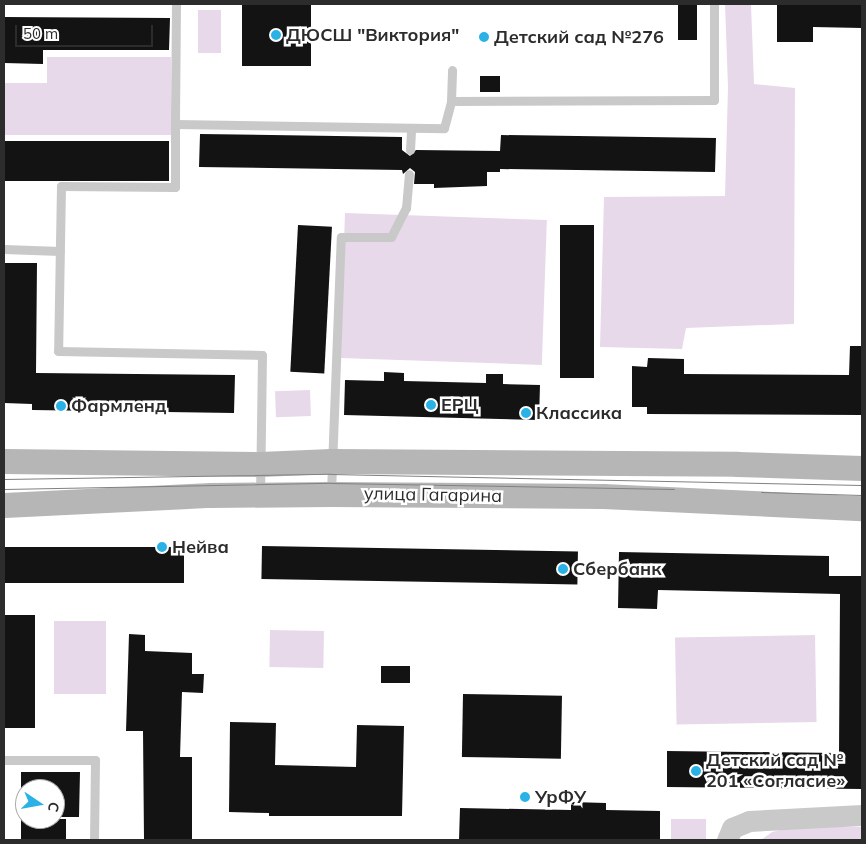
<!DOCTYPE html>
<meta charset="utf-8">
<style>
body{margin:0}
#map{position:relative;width:866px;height:844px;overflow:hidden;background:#fff;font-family:Mulish,sans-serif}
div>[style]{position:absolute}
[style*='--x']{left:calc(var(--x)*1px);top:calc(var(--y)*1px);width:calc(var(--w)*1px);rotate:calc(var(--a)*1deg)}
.green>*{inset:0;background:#e7d9ea;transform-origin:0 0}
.building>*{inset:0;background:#131313;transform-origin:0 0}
.service>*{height:9px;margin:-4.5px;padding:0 4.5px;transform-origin:4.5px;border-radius:4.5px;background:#c9c9c9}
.tertiary>*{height:21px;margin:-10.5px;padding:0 10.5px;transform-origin:10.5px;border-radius:10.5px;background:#c9c9c9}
.secondary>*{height:25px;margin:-12.5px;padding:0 12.5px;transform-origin:12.5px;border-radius:12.5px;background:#b6b6b6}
.tram>*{height:1px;margin:-0.5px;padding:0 0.5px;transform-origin:0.5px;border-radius:0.5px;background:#818181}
.dots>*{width:14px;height:14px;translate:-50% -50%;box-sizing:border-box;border:2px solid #fff;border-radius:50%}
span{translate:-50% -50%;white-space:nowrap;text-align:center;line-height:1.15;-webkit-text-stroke:5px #fff;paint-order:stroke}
.poi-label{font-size:18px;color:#2c2c2c;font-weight:700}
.left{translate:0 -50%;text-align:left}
.street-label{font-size:18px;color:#2c2c2c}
.frame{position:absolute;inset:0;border:5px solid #2c2c2c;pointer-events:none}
.north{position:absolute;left:15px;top:779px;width:50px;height:50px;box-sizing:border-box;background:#fff;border:1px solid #ababab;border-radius:50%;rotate:102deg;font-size:14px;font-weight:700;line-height:20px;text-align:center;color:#2c2c2c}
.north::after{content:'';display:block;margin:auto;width:18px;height:22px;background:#2ab2e6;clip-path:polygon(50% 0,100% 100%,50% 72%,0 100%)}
.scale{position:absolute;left:15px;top:25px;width:138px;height:22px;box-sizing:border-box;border:2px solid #2c2c2c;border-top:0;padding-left:6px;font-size:15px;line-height:18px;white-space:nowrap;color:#2c2c2c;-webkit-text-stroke:4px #fff;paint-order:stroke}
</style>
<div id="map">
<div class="green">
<div style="clip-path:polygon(725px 4px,751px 4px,754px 84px,795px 88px,794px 324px,686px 328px,682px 349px,600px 347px,604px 197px,725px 196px,728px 87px)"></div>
<div style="left:198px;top:10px;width:23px;height:43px"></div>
<div style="clip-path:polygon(47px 57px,171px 57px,171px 135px,4px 135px,4px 83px,47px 83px)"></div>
<div style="left:345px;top:213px;width:202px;height:145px;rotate:2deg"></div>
<div style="left:310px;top:390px;width:26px;height:35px;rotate:88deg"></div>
<div style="left:54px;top:621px;width:52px;height:73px"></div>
<div style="left:270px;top:630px;width:54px;height:37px;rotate:1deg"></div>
<div style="left:815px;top:635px;width:87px;height:140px;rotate:89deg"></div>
<div style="left:671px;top:819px;width:35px;height:21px"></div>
<div style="clip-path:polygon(793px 827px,862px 827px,862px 840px,761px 840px,772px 832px)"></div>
</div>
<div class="building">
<div style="left:242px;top:4px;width:69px;height:62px"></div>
<div style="left:678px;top:4px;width:19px;height:36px"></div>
<div style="clip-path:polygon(777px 4px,862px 4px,862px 28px,813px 27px,813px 42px,777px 42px)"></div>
<div style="clip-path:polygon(4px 17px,170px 18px,169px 50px,43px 50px,43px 64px,4px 63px)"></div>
<div style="left:480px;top:76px;width:20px;height:16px"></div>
<div style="clip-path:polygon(200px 134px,402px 137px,402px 150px,410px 156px,416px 150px,500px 151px,501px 135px,716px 138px,715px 172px,500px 169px,500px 172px,487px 172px,487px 186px,434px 188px,434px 184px,414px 184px,415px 172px,410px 168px,403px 174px,402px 170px,199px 167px)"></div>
<div style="left:169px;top:141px;width:40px;height:165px;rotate:90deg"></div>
<div style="left:298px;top:225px;width:34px;height:147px;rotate:3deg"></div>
<div style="left:560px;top:225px;width:34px;height:153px"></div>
<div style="clip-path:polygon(4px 263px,37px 263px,36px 373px,235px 375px,234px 413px,32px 410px,32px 404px,4px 403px)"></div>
<div style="clip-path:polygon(850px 346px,862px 346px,862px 415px,647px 414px,647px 407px,632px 407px,632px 366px,647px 367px,648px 358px,684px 359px,684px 374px,849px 375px)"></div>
<div style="clip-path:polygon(384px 372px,404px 373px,404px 381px,486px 383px,486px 374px,503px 374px,503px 384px,540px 385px,539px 420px,344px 415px,345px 380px,384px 381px)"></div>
<div style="left:262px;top:546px;width:316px;height:33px;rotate:1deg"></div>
<div style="left:4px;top:547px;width:180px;height:36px"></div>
<div style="clip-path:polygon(619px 552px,829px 556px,829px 576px,862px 576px,862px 789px,667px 787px,667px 751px,839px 753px,840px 594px,658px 590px,657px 609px,618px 608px)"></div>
<div style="left:4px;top:615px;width:31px;height:113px"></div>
<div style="clip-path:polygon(129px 634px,145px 635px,145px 651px,192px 653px,192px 674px,204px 674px,203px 693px,182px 692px,180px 757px,192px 757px,192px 840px,144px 840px,143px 731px,126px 731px)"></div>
<div style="left:381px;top:666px;width:29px;height:17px"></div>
<div style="left:463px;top:694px;width:99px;height:63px;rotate:1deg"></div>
<div style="clip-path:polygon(230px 722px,276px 723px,275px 765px,356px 767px,357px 725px,404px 726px,402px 816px,269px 816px,269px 813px,229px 812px)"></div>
<div style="clip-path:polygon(21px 772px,80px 772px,79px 817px,55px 817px,55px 789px,21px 789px)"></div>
<div style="clip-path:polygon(571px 802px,606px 803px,606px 810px,660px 811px,660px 840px,459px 840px,460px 808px,571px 810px)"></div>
<div style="left:21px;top:819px;width:45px;height:21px"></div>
</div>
<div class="service">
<div style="--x:176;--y:4;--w:120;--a:90.5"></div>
<div style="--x:175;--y:124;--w:269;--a:0.9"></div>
<div style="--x:444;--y:128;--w:28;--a:-75"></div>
<div style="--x:451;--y:101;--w:31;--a:-88"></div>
<div style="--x:451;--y:101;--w:263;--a:-0.2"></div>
<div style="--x:714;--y:100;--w:96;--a:-90"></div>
<div style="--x:175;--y:124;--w:63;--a:90"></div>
<div style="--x:175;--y:187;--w:114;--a:-179.5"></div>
<div style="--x:61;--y:186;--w:165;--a:91"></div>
<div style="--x:58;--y:351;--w:204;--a:1.1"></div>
<div style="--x:262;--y:355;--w:139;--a:90.8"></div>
<div style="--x:410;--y:150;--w:22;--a:-87"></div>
<div style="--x:4;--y:249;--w:56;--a:2"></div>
<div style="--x:331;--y:492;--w:255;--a:-87.8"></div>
<div style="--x:341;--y:237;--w:50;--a:0"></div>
<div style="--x:391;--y:237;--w:33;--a:-63"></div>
<div style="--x:406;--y:208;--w:34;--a:-85"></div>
<div style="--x:4;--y:760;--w:91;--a:0"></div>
<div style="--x:95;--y:760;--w:80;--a:90.7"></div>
</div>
<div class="tertiary">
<div style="--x:727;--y:840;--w:13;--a:-67"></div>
<div style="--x:732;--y:828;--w:18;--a:-22"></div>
<div style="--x:749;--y:821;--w:113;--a:-3"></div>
</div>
<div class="secondary">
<div style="--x:4;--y:461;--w:256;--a:0.7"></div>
<div style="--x:260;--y:464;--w:71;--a:-2.4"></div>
<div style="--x:331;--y:461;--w:406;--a:0.4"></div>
<div style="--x:737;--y:464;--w:125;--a:1.8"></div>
<div style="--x:4;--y:505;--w:207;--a:-2.8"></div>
<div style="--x:211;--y:495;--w:120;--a:-0.5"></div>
<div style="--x:331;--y:494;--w:272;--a:0.4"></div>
<div style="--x:603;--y:496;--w:259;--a:2.7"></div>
</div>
<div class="tram">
<div style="--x:4;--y:479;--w:327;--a:-0.9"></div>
<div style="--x:331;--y:474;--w:531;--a:1.19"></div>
<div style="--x:4;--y:489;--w:327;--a:-1.1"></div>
<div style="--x:331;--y:483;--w:343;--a:1"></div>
<div style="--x:761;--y:492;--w:101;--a:1.7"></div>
</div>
<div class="dots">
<div style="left:276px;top:35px;background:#2ab2e6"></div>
<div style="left:484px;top:37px;background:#2ab2e6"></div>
<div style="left:431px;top:405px;background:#2ab2e6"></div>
<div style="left:61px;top:406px;background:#2ab2e6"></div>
<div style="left:526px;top:413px;background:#2ab2e6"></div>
<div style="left:162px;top:547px;background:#2ab2e6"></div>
<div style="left:563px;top:569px;background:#2ab2e6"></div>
<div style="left:696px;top:771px;background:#2ab2e6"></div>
<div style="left:525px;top:797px;background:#2ab2e6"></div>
</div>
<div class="poi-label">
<span class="left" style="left:286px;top:35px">ДЮСШ "Виктория"</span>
<span class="left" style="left:494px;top:37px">Детский сад №276</span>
<span class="left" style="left:441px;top:405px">ЕРЦ</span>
<span class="left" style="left:71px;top:406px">Фармленд</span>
<span class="left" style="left:536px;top:413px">Классика</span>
<span class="left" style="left:172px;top:547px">Нейва</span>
<span class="left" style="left:573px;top:569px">Сбербанк</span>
<span class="left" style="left:706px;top:771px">Детский сад №<br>201 «Согласие»</span>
<span class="left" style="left:535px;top:797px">УрФУ</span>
</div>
<div class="street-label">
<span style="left:433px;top:495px;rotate:1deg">улица Гагарина</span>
</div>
<div class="frame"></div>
<div class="north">С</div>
<div class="scale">50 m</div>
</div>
